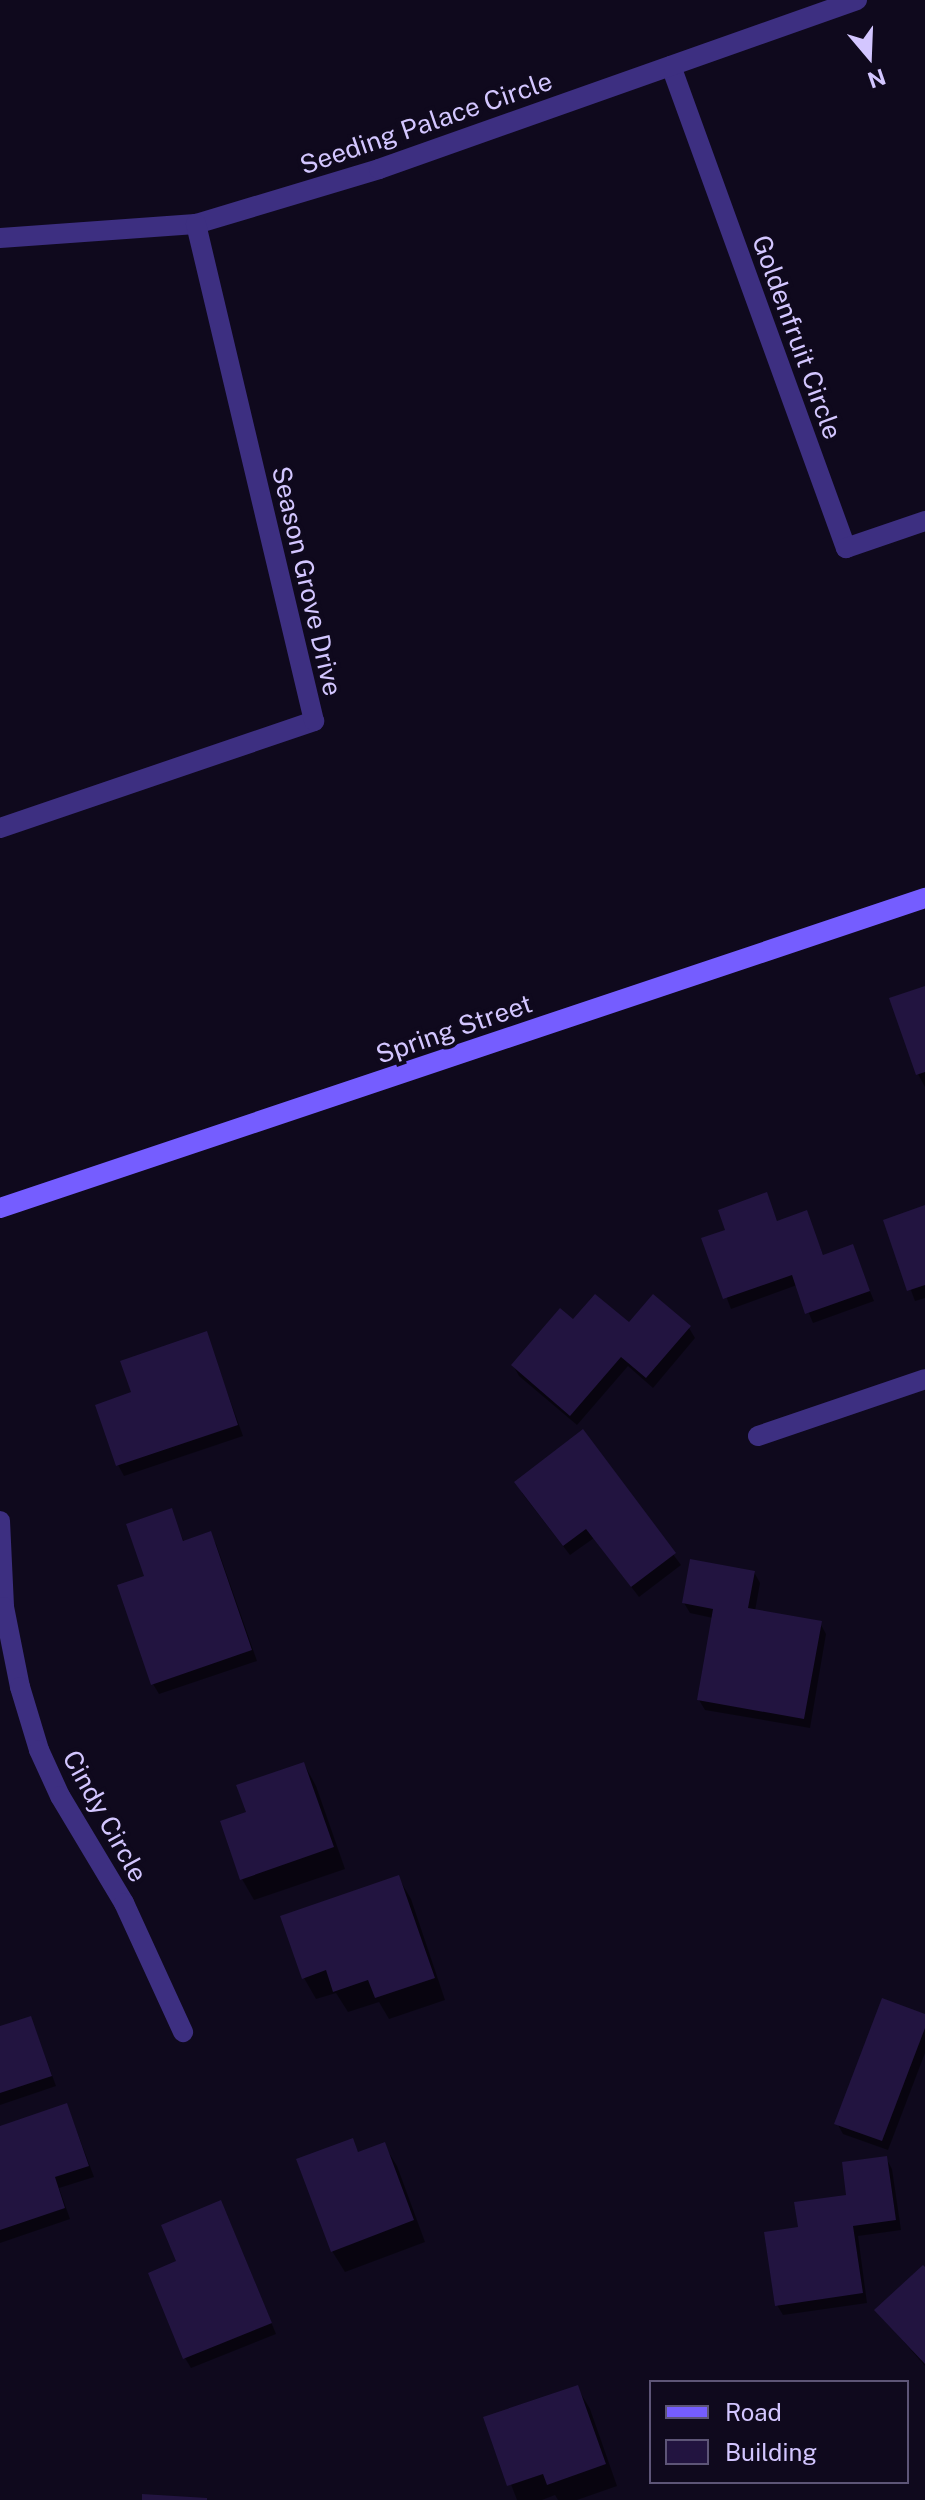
<!DOCTYPE html>
<style>
body{margin:0}
#map{position:relative;width:925px;height:2500px;overflow:hidden;background:#0f091d;font-family:"Public Sans",sans-serif}
div>[style]{position:absolute}
[style*='--x']{left:calc(var(--x)*1px);top:calc(var(--y)*1px);width:calc(var(--w)*1px);rotate:calc(var(--a)*1deg)}
.shadow>*{inset:0;background:#0007}
.building>*{inset:0;background:#221440}
.street>*{height:20px;margin:-10px;padding:0 10px;transform-origin:10px;border-radius:10px;background:#3d2f81}
.secondary>*{height:20px;margin:-10px;padding:0 10px;transform-origin:10px;border-radius:10px;background:#755dff}
span{translate:-50% -50%;white-space:nowrap;text-align:center;line-height:1.15;-webkit-text-stroke:8px #0f091d;paint-order:stroke}
.street-label{font-size:26px;color:#d3c6ff}
.legend{position:absolute;left:649px;top:2380px;width:260px;height:104px;box-sizing:border-box;background:#0f091d;border:2px solid #5d5577;margin:0;padding:10px 14px;list-style:none;font-size:24px;color:#d3c6ff}
.legend li{display:flex;align-items:center;gap:16px;height:40px}
.legend b{width:40px;border:2px solid #5d5577}
.north{position:absolute;left:829px;top:16px;width:80px;height:80px;-webkit-text-stroke:6px #0f091d;paint-order:stroke;rotate:161deg;font-size:22px;font-weight:700;line-height:32px;text-align:center;color:#d3c6ff}
.north::after{content:'';display:block;margin:auto;width:28px;height:36px;background:#d3c6ff;clip-path:polygon(50% 0,100% 100%,50% 72%,0 100%)}
</style>
<div id="map">
<div class="shadow">
<div style="clip-path:polygon(925px 988px,925px 1087px,918px 1074px)"></div>
<div style="clip-path:polygon(766px 1195px,778px 1223px,806px 1213px,824px 1257px,852px 1247px,874px 1301px,813px 1323px,797px 1285px,731px 1309px,704px 1239px,728px 1231px)"></div>
<div style="clip-path:polygon(925px 1207px,925px 1298px,915px 1301px,885px 1221px)"></div>
<div style="clip-path:polygon(573px 1321px,689px 1328px,695px 1338px,653px 1388px,628px 1366px,577px 1425px,519px 1376px,513px 1365px)"></div>
<div style="clip-path:polygon(206px 1334px,243px 1436px,124px 1476px,118px 1465px,133px 1394px)"></div>
<div style="clip-path:polygon(582px 1432px,681px 1565px,639px 1597px,594px 1538px,570px 1555px,522px 1493px)"></div>
<div style="clip-path:polygon(171px 1510px,184px 1542px,210px 1534px,216px 1544px,257px 1661px,159px 1694px,153px 1684px,146px 1577px)"></div>
<div style="clip-path:polygon(754px 1572px,760px 1583px,755px 1611px,820px 1623px,826px 1634px,810px 1728px,705px 1710px,699px 1700px,713px 1618px,690px 1613px,684px 1603px)"></div>
<div style="clip-path:polygon(304px 1764px,316px 1786px,345px 1869px,254px 1900px,242px 1879px)"></div>
<div style="clip-path:polygon(398px 1877px,411px 1899px,445px 2000px,389px 2019px,379px 2002px,348px 2012px,336px 1993px,316px 1999px,304px 1978px)"></div>
<div style="clip-path:polygon(925px 2016px,925px 2053px,888px 2150px,843px 2134px,837px 2123px)"></div>
<div style="clip-path:polygon(31px 2018px,56px 2086px,0 2105px,0 2028px)"></div>
<div style="clip-path:polygon(67px 2105px,94px 2177px,59px 2188px,70px 2219px,0 2243px,0 2128px)"></div>
<div style="clip-path:polygon(352px 2141px,359px 2154px,384px 2145px,397px 2166px,425px 2242px,345px 2272px,332px 2251px)"></div>
<div style="clip-path:polygon(886px 2158px,892px 2169px,901px 2230px,858px 2236px,867px 2303px,783px 2315px,777px 2305px,800px 2229px,849px 2197px)"></div>
<div style="clip-path:polygon(226px 2213px,276px 2334px,191px 2368px,185px 2358px,179px 2262px)"></div>
<div style="clip-path:polygon(925px 2270px,925px 2366px,877px 2311px)"></div>
<div style="clip-path:polygon(577px 2387px,590px 2409px,617px 2486px,577px 2500px,558px 2500px,555px 2495px,542px 2500px,517px 2500px,486px 2419px)"></div>
</div>
<div class="building">
<div style="clip-path:polygon(925px 986px,925px 1072px,916px 1075px,889px 998px)"></div>
<div style="clip-path:polygon(767px 1192px,777px 1221px,807px 1210px,823px 1255px,853px 1244px,870px 1291px,805px 1314px,792px 1275px,723px 1299px,701px 1238px,725px 1230px,718px 1210px)"></div>
<div style="clip-path:polygon(925px 1205px,925px 1285px,907px 1291px,883px 1220px)"></div>
<div style="clip-path:polygon(595px 1294px,629px 1322px,653px 1294px,691px 1326px,646px 1378px,621px 1357px,570px 1416px,511px 1365px,560px 1308px,573px 1319px)"></div>
<div style="clip-path:polygon(207px 1331px,238px 1425px,116px 1466px,95px 1405px,131px 1392px,120px 1361px)"></div>
<div style="clip-path:polygon(583px 1429px,676px 1553px,631px 1587px,586px 1529px,563px 1546px,514px 1482px)"></div>
<div style="clip-path:polygon(172px 1508px,183px 1541px,211px 1531px,252px 1650px,151px 1685px,117px 1585px,144px 1576px,126px 1524px)"></div>
<div style="clip-path:polygon(690px 1559px,755px 1571px,748px 1608px,822px 1621px,804px 1719px,697px 1700px,713px 1609px,682px 1603px)"></div>
<div style="clip-path:polygon(304px 1762px,334px 1847px,240px 1880px,220px 1821px,246px 1812px,236px 1785px)"></div>
<div style="clip-path:polygon(399px 1875px,435px 1978px,375px 1998px,368px 1980px,333px 1992px,326px 1970px,302px 1979px,280px 1916px)"></div>
<div style="clip-path:polygon(882px 1998px,925px 2014px,925px 2028px,882px 2141px,834px 2124px)"></div>
<div style="clip-path:polygon(31px 2016px,52px 2076px,0 2093px,0 2026px)"></div>
<div style="clip-path:polygon(67px 2103px,89px 2166px,55px 2177px,65px 2208px,0 2230px,0 2126px)"></div>
<div style="clip-path:polygon(353px 2138px,358px 2152px,385px 2142px,414px 2220px,331px 2252px,296px 2159px)"></div>
<div style="clip-path:polygon(887px 2156px,896px 2220px,853px 2226px,863px 2293px,775px 2306px,764px 2232px,798px 2227px,794px 2202px,846px 2195px,842px 2162px)"></div>
<div style="clip-path:polygon(221px 2200px,272px 2323px,183px 2359px,148px 2273px,176px 2261px,161px 2225px)"></div>
<div style="clip-path:polygon(923px 2265px,925px 2267px,925px 2364px,874px 2310px)"></div>
<div style="clip-path:polygon(578px 2385px,606px 2464px,547px 2485px,543px 2474px,507px 2486px,483px 2417px)"></div>
<div style="clip-path:polygon(142px 2494px,207px 2498px,207px 2500px,142px 2500px)"></div>
</div>
<div class="street">
<div style="--x:671;--y:66;--w:513;--a:70.05"></div>
<div style="--x:846;--y:548;--w:83;--a:-18.9"></div>
<div style="--x:0;--y:238;--w:196;--a:-4.1"></div>
<div style="--x:196;--y:224;--w:191;--a:-16.7"></div>
<div style="--x:379;--y:169;--w:507;--a:-19.47"></div>
<div style="--x:0;--y:828;--w:332;--a:-18.8"></div>
<div style="--x:314;--y:721;--w:511;--a:-103.36"></div>
<div style="--x:758;--y:1436;--w:176;--a:-18.8"></div>
<div style="--x:0;--y:1521;--w:86;--a:87.3"></div>
<div style="--x:4;--y:1607;--w:82;--a:78.7"></div>
<div style="--x:20;--y:1687;--w:66;--a:73.2"></div>
<div style="--x:39;--y:1750;--w:51;--a:65.5"></div>
<div style="--x:60;--y:1796;--w:125;--a:59.1"></div>
<div style="--x:124;--y:1903;--w:142;--a:65.4"></div>
</div>
<div class="secondary">
<div style="--x:0;--y:1208;--w:976;--a:-18.53"></div>
</div>
<div class="street-label">
<span style="left:426px;top:123px;rotate:-19deg">Seeding Palace Circle</span>
<span style="left:797px;top:337px;rotate:70deg">Goldenfruit Circle</span>
<span style="left:307px;top:581px;rotate:77deg">Season Grove Drive</span>
<span style="left:454px;top:1029px;rotate:-19deg">Spring Street</span>
<span style="left:105px;top:1816px;rotate:61deg">Cindy Circle</span>
</div>
<ul class="legend">
<li><b style="height:10px;background:#755dff"></b>Road</li>
<li><b style="height:22px;background:#221440"></b>Building</li>
</ul>
<div class="north">N</div>
</div>
